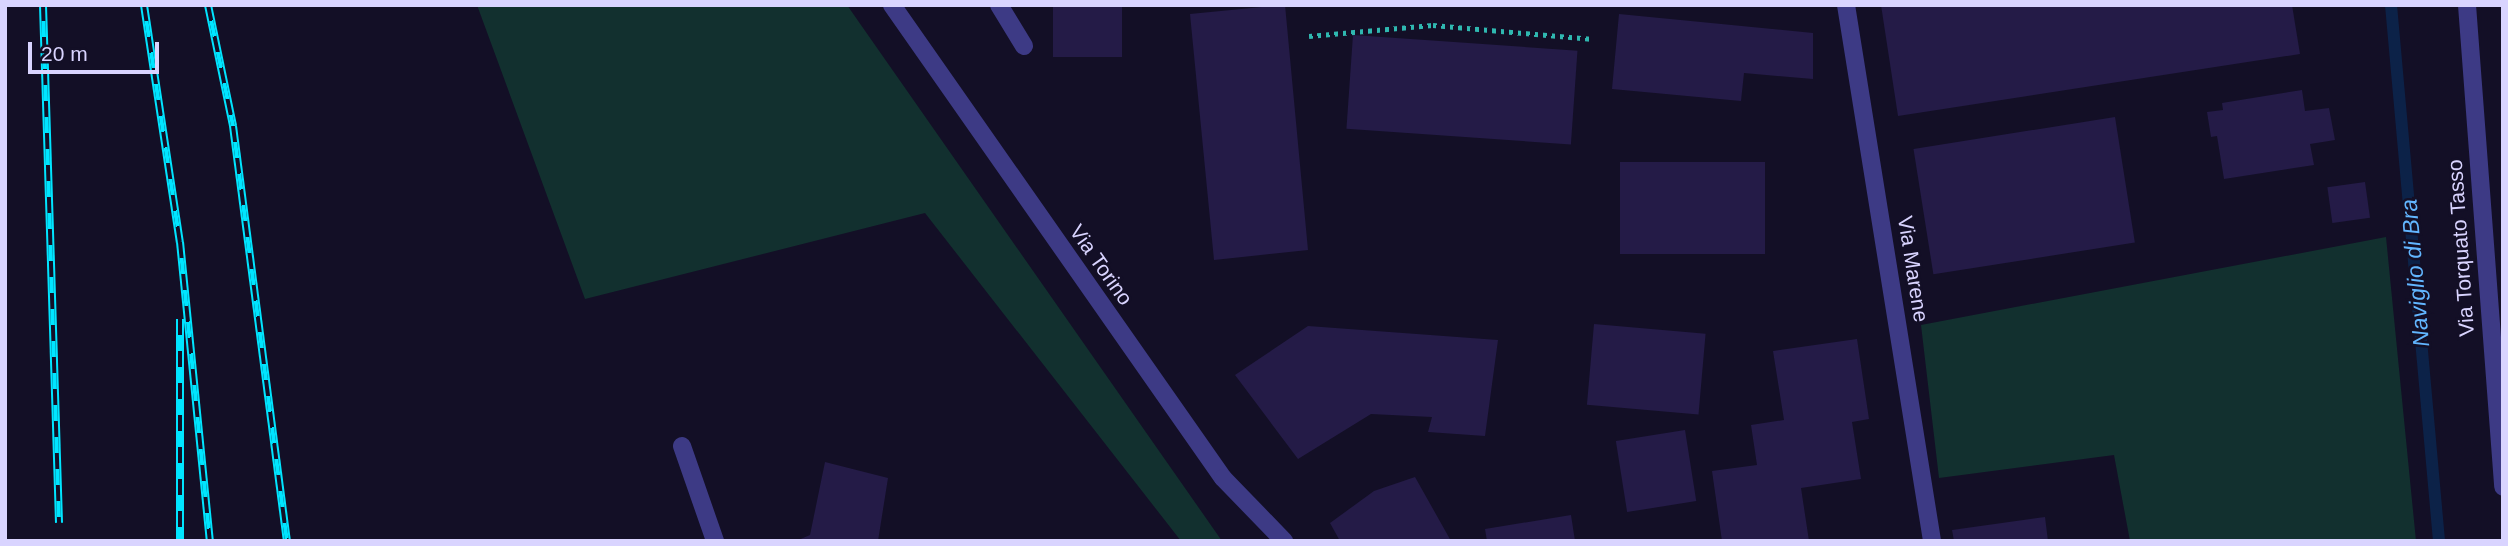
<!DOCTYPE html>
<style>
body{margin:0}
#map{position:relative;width:2508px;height:546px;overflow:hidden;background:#130f26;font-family:Helvetica,sans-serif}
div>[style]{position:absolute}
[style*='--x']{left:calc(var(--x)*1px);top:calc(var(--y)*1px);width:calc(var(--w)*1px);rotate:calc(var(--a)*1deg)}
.green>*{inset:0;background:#12302f}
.stream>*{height:12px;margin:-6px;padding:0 6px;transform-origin:6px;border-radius:6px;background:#0c2248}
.building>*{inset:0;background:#241b47;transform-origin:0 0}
.path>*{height:4.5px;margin-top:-2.25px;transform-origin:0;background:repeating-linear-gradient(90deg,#2fb8b0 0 3.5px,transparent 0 8.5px)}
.service>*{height:18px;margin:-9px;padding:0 9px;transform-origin:9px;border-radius:9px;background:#3d3a85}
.minor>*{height:18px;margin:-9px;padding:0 9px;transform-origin:9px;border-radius:9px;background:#3d3a85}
.tertiary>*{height:18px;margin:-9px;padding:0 9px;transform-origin:9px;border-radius:9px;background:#3d3a85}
.rail>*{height:8px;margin-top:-4px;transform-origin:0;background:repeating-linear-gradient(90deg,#130f26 0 16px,#00e5ff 0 32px);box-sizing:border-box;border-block:2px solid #00e5ff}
span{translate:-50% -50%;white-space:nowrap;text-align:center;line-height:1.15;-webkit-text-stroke:5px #130f26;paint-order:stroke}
.street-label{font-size:21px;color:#d9d4ff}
.water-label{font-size:23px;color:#62b6ff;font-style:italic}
.frame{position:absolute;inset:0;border:7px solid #d9d4ff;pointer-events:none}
.scale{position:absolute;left:28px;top:42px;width:131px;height:32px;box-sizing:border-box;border:4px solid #d9d4ff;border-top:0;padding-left:9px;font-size:21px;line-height:24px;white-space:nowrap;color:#d9d4ff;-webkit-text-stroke:5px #130f26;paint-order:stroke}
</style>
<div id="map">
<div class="green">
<div style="clip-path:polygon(477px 5px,847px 5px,1222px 541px,1181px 541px,925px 213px,585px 299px)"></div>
<div style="clip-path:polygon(2386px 237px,2416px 541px,2130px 541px,2114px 455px,1939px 478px,1921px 325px)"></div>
</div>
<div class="stream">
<div style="--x:2391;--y:5;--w:538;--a:84.88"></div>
</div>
<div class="building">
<div style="left:1053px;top:5px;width:69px;height:52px"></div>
<div style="clip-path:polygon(1281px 5px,1285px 5px,1308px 250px,1214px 260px,1190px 14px)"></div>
<div style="clip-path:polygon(1881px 5px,2292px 5px,2300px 54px,1898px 116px)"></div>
<div style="clip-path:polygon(1619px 14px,1813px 33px,1813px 79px,1744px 73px,1741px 101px,1612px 89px)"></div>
<div style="left:1353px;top:35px;width:225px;height:94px;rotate:4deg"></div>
<div style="clip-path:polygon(2302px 90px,2305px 111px,2329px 108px,2335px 140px,2310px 144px,2314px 165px,2224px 179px,2217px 136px,2211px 137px,2207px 112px,2223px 110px,2222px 103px)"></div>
<div style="left:2115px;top:117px;width:127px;height:204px;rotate:81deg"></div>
<div style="left:1620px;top:162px;width:145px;height:92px"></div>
<div style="left:2365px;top:182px;width:36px;height:38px;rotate:82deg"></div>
<div style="left:1594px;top:324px;width:112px;height:81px;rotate:5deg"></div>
<div style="clip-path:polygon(1308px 326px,1498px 340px,1485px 436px,1428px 432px,1432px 417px,1371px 414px,1298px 459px,1235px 375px)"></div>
<div style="clip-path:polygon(1857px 339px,1869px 419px,1852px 422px,1861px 479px,1801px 488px,1809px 541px,1722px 541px,1712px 471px,1757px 465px,1751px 425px,1784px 420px,1773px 351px)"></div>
<div style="left:1685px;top:430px;width:72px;height:70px;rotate:81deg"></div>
<div style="clip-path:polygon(825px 462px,888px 478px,878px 541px,796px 541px,810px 535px)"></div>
<div style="clip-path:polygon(1415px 477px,1451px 541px,1340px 541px,1330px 523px,1374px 491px)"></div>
<div style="clip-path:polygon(1571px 515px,1575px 541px,1487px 541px,1485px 529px)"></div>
<div style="clip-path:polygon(2045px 517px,2048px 541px,1954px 541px,1952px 530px)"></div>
</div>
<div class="path">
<div style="--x:1309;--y:36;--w:124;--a:-5.1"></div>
<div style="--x:1433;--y:25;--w:161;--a:5"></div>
</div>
<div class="service">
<div style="--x:999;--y:5;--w:48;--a:58.6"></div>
</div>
<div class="minor">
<div style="--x:2467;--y:5;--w:483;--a:85.7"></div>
<div style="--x:682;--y:446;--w:101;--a:70.8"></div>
</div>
<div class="tertiary">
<div style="--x:892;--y:5;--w:577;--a:55.02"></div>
<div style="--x:1223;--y:478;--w:88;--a:45.9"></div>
<div style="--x:1846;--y:5;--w:543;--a:80.88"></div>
</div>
<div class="rail">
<div style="--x:43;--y:5;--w:518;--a:88.23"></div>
<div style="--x:144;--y:5;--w:240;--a:81.4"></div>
<div style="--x:180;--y:242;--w:301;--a:84.3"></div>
<div style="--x:208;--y:5;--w:124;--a:78.3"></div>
<div style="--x:233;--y:126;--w:418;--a:82.6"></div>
<div style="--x:180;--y:319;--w:222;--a:90"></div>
</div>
<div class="street-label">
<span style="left:2461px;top:248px;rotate:-94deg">Via Torquato Tasso</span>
<span style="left:1101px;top:265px;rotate:55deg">Via Torino</span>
<span style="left:1913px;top:269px;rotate:81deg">Via Marene</span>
</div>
<div class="water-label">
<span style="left:2415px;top:273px;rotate:-95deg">Naviglio di Bra</span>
</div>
<div class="frame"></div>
<div class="scale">20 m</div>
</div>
